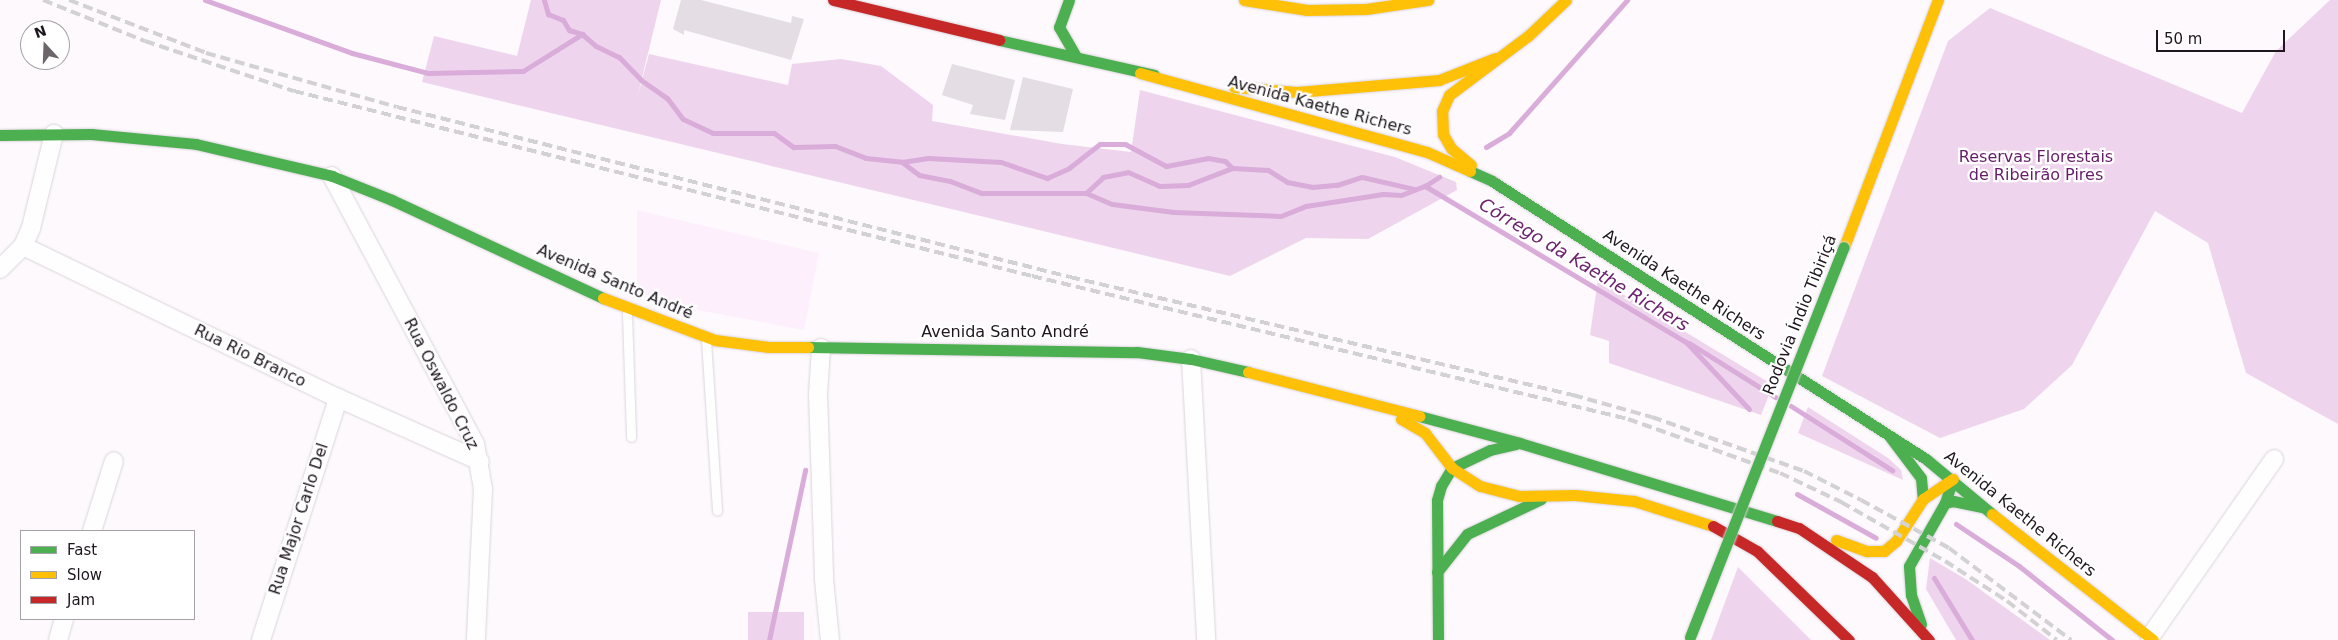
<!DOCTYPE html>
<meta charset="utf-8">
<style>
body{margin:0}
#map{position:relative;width:2338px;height:640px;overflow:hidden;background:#fdf9fd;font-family:"DejaVu Sans",sans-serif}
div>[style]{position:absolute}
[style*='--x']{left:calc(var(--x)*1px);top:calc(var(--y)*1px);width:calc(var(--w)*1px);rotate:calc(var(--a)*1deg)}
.built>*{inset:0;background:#fdf0fc}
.green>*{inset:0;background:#eed5ed;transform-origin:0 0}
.stream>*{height:5px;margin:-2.5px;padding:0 2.5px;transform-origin:2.5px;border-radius:2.5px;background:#d9acd9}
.building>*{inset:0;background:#e4dee4}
.roads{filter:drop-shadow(0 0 1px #dbd5db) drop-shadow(0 0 1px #dbd5db)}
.lane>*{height:9px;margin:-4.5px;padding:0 4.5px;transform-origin:4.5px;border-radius:4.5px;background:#fffeff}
.street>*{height:18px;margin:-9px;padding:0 9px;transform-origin:9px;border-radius:9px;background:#fffeff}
.fast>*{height:11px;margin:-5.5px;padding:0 5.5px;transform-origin:5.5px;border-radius:5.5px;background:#4caf50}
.slow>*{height:11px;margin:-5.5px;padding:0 5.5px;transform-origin:5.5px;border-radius:5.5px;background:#ffc107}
.jam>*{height:11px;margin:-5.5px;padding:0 5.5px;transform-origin:5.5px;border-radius:5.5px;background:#c62828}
.rail>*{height:4px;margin-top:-2px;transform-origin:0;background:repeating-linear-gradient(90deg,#d3d2d3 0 10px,transparent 0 15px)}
.bridges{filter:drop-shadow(0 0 1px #dbd5db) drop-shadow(0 0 1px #dbd5db)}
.fast-bridge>*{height:11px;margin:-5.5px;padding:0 5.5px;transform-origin:5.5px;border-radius:5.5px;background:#4caf50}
span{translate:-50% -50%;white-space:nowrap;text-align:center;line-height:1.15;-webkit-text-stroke:4.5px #fff;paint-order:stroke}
.street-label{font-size:16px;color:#1e171e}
.park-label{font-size:16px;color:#661b69}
.water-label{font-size:18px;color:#6d226f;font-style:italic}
.legend{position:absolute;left:20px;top:530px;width:175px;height:90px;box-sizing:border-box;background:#fff;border:1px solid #a5a2a5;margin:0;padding:6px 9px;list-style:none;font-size:15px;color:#1e171e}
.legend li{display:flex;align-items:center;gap:10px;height:25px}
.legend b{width:25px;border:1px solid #a5a2a5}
.north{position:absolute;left:20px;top:20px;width:50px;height:50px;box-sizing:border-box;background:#fff;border:1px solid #a5a2a5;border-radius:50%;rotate:340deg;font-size:14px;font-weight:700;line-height:20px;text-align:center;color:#1e171e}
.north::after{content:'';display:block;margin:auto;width:18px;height:22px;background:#6c666c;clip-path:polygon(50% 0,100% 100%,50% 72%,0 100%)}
.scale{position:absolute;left:2156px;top:30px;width:129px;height:22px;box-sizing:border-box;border:2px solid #1e171e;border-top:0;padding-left:6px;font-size:15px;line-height:18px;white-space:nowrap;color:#1e171e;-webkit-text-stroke:4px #fff;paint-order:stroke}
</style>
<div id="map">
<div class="built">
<div style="clip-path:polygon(637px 210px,819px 253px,804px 330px,656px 302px,637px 290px)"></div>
</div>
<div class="green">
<div style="clip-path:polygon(531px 0,661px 0,637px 98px,649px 54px,788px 85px,792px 64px,841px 59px,881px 66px,933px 105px,932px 121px,1062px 144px,1131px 152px,1140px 90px,1395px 157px,1456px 182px,1457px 190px,1368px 239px,1306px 238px,1230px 276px,422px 82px,434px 36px,517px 56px)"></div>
<div style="clip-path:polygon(2330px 0,2338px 0,2338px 424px,2246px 373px,2208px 243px,2155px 211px,2072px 365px,2024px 409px,1940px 438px,1822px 376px,1948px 41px,1990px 8px,2242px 113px,2276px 51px)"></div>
<div style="clip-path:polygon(1598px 279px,1773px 385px,1761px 415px,1609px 363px,1609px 341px,1590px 335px)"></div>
<div style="clip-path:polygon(1808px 407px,1888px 458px,1901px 470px,1903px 480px,1798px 433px)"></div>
<div style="clip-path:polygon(1930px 558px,1967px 580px,2050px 640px,1956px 640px,1926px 589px)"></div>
<div style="clip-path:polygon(1738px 567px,1811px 640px,1711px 640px)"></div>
<div style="left:804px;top:612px;width:28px;height:56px;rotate:90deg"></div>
</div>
<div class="stream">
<div style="--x:205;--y:0;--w:156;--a:19.8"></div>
<div style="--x:352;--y:53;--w:79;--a:14.7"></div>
<div style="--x:428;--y:73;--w:95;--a:-1.2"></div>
<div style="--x:523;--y:71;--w:70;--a:-32.1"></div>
<div style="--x:544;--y:0;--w:15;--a:74"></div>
<div style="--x:548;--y:14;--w:16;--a:22"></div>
<div style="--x:563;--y:20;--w:12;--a:59"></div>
<div style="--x:569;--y:30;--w:14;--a:17"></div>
<div style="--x:582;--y:34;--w:18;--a:41"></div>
<div style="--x:596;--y:46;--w:25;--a:26"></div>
<div style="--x:619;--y:57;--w:32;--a:46"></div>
<div style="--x:641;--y:80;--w:32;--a:35"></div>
<div style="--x:667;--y:98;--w:26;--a:53"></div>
<div style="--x:683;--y:119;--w:33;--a:25"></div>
<div style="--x:713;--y:133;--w:61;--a:0"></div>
<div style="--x:774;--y:133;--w:24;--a:36"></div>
<div style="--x:793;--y:147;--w:42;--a:-1.4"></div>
<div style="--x:835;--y:146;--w:33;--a:21"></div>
<div style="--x:866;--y:158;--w:36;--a:6"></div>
<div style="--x:902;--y:162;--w:21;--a:37"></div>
<div style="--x:919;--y:175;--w:32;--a:11"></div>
<div style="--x:950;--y:181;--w:34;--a:21"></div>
<div style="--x:982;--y:193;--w:104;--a:0"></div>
<div style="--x:1086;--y:193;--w:28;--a:23"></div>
<div style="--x:1112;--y:204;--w:62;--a:7.5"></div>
<div style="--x:1173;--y:212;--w:108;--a:2.1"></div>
<div style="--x:1281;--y:216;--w:27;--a:-22"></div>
<div style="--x:1306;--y:206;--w:78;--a:-8.9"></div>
<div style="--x:1383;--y:194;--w:18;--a:3"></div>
<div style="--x:1401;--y:195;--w:26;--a:-21"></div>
<div style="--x:1425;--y:186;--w:304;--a:30.9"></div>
<div style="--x:1686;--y:342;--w:92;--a:46.8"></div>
<div style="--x:1486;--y:147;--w:27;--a:-31"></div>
<div style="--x:1509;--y:133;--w:178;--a:-48.4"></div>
<div style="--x:902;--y:162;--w:26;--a:-9"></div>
<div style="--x:928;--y:158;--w:73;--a:3.1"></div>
<div style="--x:1001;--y:162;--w:49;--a:19.2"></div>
<div style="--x:1047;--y:178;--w:24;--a:-24"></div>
<div style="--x:1069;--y:168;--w:39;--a:-38"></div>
<div style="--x:1100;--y:144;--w:25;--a:0"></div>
<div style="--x:1125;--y:144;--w:47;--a:28.2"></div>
<div style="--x:1166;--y:166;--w:43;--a:-10.8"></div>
<div style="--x:1208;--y:158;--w:17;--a:10"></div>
<div style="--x:1225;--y:161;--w:10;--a:45"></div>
<div style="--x:1425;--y:186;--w:17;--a:-33"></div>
<div style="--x:1086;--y:193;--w:23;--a:-43"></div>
<div style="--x:1103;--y:177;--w:25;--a:-11"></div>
<div style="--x:1128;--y:172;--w:34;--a:24"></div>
<div style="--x:1159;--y:186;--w:29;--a:-2"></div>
<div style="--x:1188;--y:185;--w:47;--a:-21.1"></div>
<div style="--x:1232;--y:168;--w:36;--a:3"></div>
<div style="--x:1268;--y:170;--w:22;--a:32"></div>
<div style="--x:1287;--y:182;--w:25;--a:11"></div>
<div style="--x:1312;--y:187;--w:25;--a:-5"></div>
<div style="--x:1337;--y:185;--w:26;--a:-18"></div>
<div style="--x:1362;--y:177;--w:53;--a:13"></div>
<div style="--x:1689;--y:343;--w:102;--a:32.1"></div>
<div style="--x:1791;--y:406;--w:120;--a:32.4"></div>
<div style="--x:1797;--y:494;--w:90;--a:29.1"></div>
<div style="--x:1956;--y:524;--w:76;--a:33.7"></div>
<div style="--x:2019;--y:566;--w:119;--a:38.5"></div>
<div style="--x:1934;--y:578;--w:73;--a:58.5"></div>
<div style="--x:769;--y:640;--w:174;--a:-78"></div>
</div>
<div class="building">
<div style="clip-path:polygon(681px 0,701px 0,791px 23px,792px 16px,804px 19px,791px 60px,684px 30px,684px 35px,673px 29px)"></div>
<div style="clip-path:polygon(952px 64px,1015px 80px,1005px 120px,970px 114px,973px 105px,942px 95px)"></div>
<div style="clip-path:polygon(1023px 77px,1073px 89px,1063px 132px,1010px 130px)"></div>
</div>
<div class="roads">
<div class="lane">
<div style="--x:627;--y:314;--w:123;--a:88.1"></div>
<div style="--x:706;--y:340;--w:171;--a:86.3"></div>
</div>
<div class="street">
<div style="--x:332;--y:176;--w:304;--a:61.9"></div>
<div style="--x:475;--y:444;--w:46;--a:79.9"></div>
<div style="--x:483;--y:489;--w:151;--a:92.7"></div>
<div style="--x:23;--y:246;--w:350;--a:25.8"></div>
<div style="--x:338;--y:398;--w:155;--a:23.9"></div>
<div style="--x:0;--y:269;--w:33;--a:-45"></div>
<div style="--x:23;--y:246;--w:20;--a:-66"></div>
<div style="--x:31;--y:228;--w:97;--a:-76.3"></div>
<div style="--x:821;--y:348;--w:46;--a:93.7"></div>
<div style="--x:818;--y:394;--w:185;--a:88.1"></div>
<div style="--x:824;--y:579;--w:61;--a:84.4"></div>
<div style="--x:1191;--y:359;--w:281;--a:86.9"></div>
<div style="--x:92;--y:531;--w:73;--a:-72.6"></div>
<div style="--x:2150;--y:637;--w:217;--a:-55.1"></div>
<div style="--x:58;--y:640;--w:22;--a:-74"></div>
<div style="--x:261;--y:640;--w:254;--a:-72.3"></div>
</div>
<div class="fast">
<div style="--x:1069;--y:0;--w:29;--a:110"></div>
<div style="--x:1059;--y:27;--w:34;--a:60"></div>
<div style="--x:999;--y:40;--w:159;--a:12.7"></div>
<div style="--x:0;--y:135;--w:91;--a:-0.6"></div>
<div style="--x:91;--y:134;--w:105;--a:5.4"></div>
<div style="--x:196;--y:144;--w:140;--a:13.2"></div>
<div style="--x:332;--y:176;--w:65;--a:21.8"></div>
<div style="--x:392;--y:200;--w:233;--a:24.9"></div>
<div style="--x:1470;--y:171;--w:24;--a:24"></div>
<div style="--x:1492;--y:181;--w:515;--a:32.64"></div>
<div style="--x:1926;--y:459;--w:86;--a:39.8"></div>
<div style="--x:808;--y:347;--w:329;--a:0.9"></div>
<div style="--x:1137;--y:352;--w:54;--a:7.4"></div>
<div style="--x:1191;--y:359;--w:58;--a:12.8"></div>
<div style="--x:1419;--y:416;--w:105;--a:15"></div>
<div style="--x:1520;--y:443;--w:269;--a:16.9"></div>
<div style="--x:1890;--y:437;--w:51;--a:52.9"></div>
<div style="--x:1921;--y:478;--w:21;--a:85"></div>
<div style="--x:1945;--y:503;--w:8;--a:-14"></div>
<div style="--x:1953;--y:501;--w:30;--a:12"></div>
<div style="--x:1437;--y:572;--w:48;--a:-51.7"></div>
<div style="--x:1467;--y:534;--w:82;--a:-25.3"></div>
<div style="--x:1921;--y:624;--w:31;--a:-109"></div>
<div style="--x:1911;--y:595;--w:29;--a:-94"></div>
<div style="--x:1909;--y:566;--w:73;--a:-60.3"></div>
<div style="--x:1945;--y:503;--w:25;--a:-72"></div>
<div style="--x:1438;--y:640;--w:140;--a:-90.4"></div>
<div style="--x:1437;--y:500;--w:15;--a:-74"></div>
<div style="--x:1441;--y:486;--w:21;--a:-59"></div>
<div style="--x:1452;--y:468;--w:42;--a:-25.3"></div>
<div style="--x:1490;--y:450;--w:27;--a:-13"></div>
</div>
<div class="slow">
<div style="--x:1244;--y:0;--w:64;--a:9"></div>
<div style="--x:1307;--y:10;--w:59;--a:-1"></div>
<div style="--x:1366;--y:9;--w:63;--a:-8.3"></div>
<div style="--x:1140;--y:73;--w:298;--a:15.4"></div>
<div style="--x:1427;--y:152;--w:47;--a:23.8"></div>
<div style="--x:1234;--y:87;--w:63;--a:4.5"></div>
<div style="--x:1297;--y:92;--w:143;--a:-4.8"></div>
<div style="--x:1439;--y:80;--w:60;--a:-21.4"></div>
<div style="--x:1471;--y:165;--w:26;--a:-140"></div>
<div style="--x:1451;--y:148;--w:16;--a:-120"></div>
<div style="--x:1443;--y:134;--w:23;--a:-92"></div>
<div style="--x:1442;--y:111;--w:17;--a:-66"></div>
<div style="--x:1449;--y:95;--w:99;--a:-36.8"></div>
<div style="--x:1528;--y:36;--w:52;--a:-43.5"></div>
<div style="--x:1844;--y:247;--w:264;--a:-69.2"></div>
<div style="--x:603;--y:298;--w:120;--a:20.6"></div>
<div style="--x:715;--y:340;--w:54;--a:7.4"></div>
<div style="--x:769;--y:347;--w:39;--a:0"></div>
<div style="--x:1248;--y:372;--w:177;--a:14.4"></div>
<div style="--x:1401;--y:419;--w:28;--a:30"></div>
<div style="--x:1425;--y:433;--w:44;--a:52.4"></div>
<div style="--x:1452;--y:468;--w:33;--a:33"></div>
<div style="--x:1480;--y:486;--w:40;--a:14.4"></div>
<div style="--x:1519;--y:496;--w:56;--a:-1"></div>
<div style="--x:1575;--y:495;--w:59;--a:5.8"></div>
<div style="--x:1634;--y:501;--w:83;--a:17.6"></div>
<div style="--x:1992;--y:514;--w:204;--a:38"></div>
<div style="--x:1836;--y:540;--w:33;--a:20"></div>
<div style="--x:1867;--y:551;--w:17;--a:0"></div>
<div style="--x:1884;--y:551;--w:16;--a:-40"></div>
<div style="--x:1896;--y:541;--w:50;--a:-57.3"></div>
<div style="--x:1923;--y:499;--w:36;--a:-34"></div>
</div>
<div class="jam">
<div style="--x:833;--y:0;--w:171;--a:13.5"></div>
<div style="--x:1777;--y:521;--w:23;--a:18"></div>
<div style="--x:1799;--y:528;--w:88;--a:33.9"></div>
<div style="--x:1872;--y:577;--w:85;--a:47.9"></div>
<div style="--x:1713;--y:526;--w:51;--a:29.6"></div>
<div style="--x:1757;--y:551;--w:128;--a:44.1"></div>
</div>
</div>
<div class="rail">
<div style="--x:43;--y:0;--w:110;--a:21.9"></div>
<div style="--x:145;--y:41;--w:157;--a:18.6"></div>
<div style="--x:294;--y:91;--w:761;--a:14.07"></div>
<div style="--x:1032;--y:276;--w:613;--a:13.49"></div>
<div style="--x:1628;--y:419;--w:161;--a:19.6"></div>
<div style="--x:1780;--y:473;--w:68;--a:25.4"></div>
<div style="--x:1841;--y:502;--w:120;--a:29.6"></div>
<div style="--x:1945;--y:561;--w:74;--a:32.8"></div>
<div style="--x:2007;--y:601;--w:63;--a:38"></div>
<div style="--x:69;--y:0;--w:147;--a:21.1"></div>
<div style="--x:206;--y:53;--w:198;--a:15.8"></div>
<div style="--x:397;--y:107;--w:694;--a:14.18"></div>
<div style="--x:1070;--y:277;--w:517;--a:13.2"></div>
<div style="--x:1573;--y:395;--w:82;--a:15.6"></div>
<div style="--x:1652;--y:417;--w:161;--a:19.6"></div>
<div style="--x:1804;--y:471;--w:64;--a:27"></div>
<div style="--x:1861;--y:500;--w:100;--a:28.6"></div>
<div style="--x:1949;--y:548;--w:153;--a:37"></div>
</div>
<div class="bridges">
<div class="fast-bridge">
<div style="--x:1690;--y:637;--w:419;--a:-68.5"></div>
</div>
</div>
<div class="street-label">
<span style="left:1320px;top:106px;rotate:15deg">Avenida Kaethe Richers</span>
<span style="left:615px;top:282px;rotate:23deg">Avenida Santo André</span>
<span style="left:1684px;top:285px;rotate:33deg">Avenida Kaethe Richers</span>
<span style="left:1800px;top:315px;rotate:-68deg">Rodovia Índio Tibiriçá</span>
<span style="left:1005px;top:332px">Avenida Santo André</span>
<span style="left:250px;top:356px;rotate:26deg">Rua Rio Branco</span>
<span style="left:441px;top:384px;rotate:63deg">Rua Oswaldo Cruz</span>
<span style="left:2020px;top:514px;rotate:39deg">Avenida Kaethe Richers</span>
<span style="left:299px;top:519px;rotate:-72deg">Rua Major Carlo Del</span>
</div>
<div class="park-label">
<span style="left:2036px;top:166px">Reservas Florestais<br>de Ribeirão Pires</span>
</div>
<div class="water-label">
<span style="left:1584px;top:265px;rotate:31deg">Córrego da Kaethe Richers</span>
</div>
<ul class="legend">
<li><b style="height:6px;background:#4caf50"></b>Fast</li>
<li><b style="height:6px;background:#ffc107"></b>Slow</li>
<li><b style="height:6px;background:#c62828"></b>Jam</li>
</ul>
<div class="north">N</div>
<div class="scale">50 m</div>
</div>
